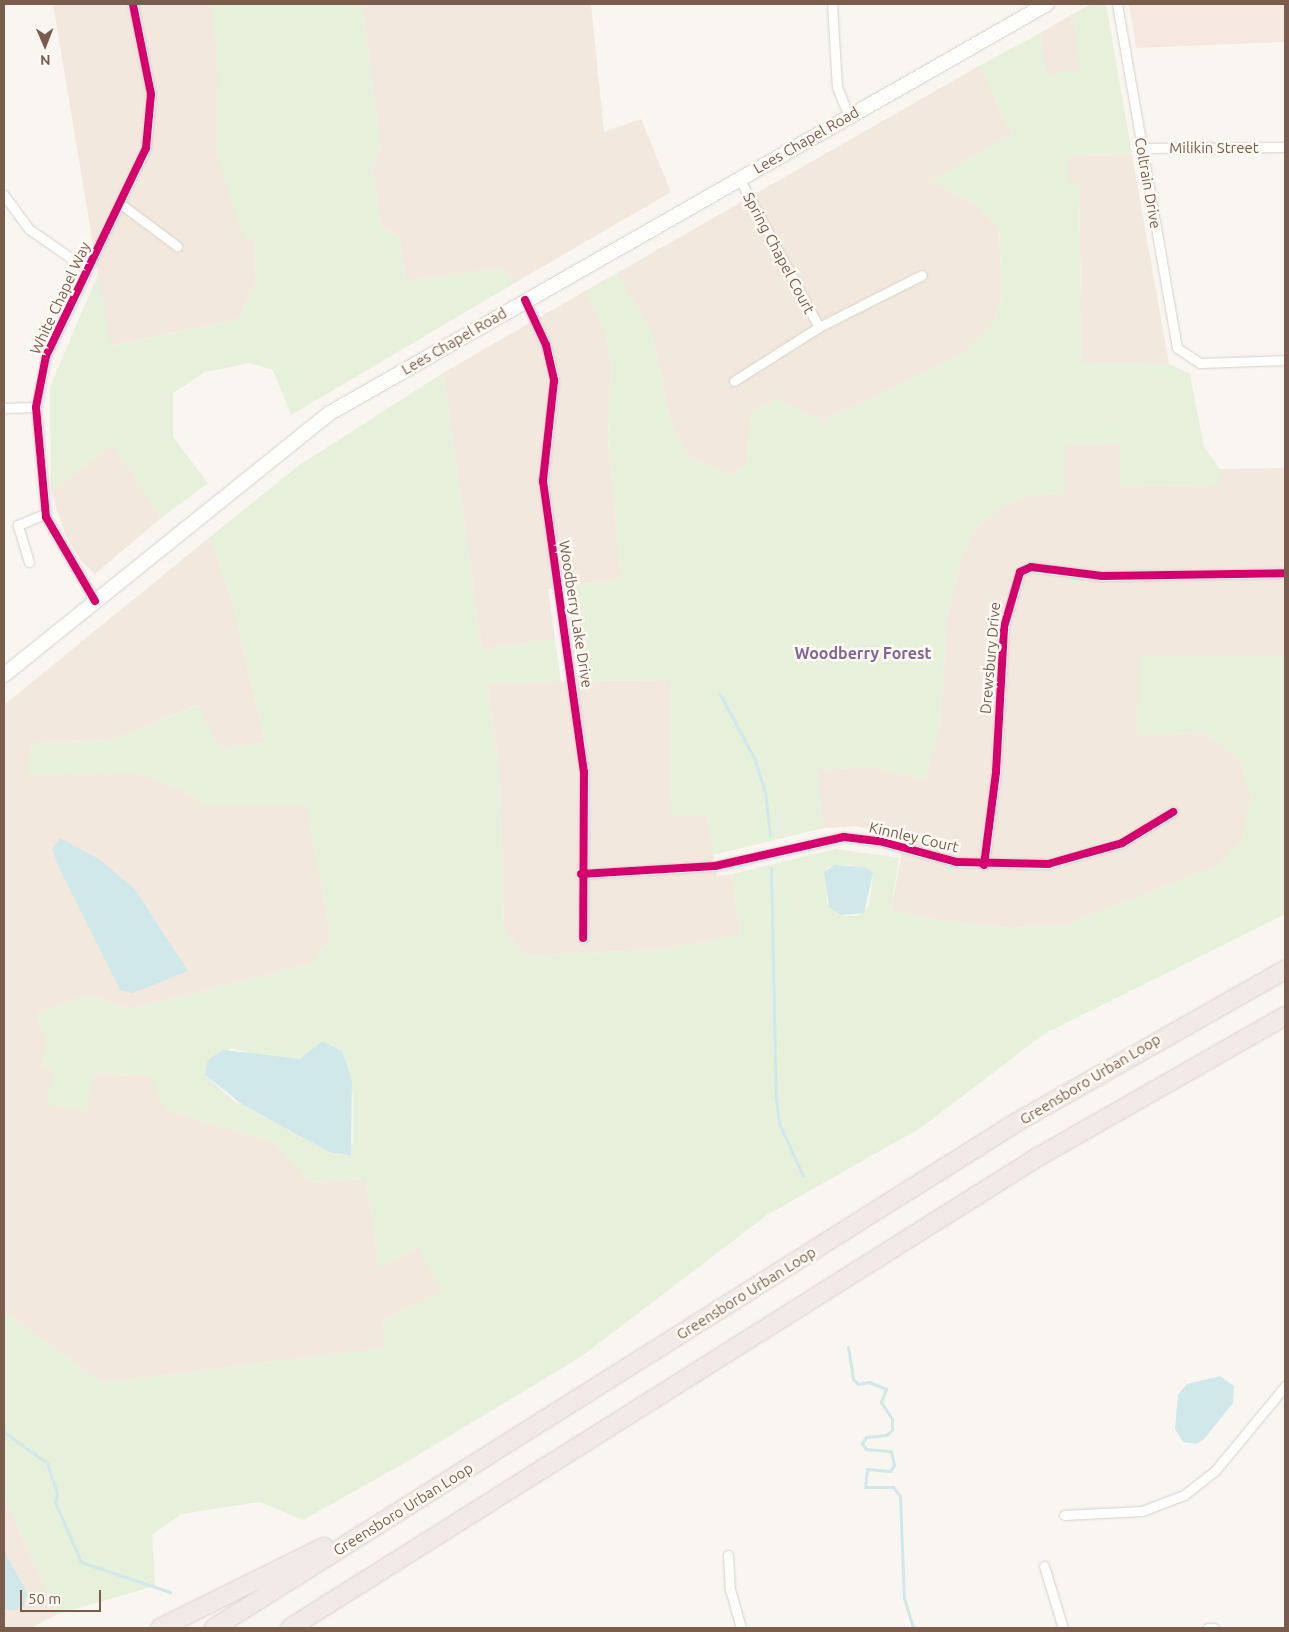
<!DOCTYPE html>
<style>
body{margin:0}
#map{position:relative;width:1289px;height:1632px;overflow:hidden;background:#f9f5f0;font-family:Ubuntu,sans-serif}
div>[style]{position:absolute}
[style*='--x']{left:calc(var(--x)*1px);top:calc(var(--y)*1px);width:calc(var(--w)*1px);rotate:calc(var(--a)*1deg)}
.residential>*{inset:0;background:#f2e8de}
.commercial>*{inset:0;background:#f6e8e1}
.green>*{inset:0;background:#e7f0db}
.water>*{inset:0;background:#d0e8ea}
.stream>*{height:3px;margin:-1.5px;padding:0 1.5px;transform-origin:1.5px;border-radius:1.5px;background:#d0e8ea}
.roads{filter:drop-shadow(0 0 1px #d7d1cb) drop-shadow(0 0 1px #d7d1cb)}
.minor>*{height:9px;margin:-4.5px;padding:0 4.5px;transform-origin:4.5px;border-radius:4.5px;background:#fefefd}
.secondary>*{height:14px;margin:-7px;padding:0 7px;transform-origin:7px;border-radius:7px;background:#fefefd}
.motorway>*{height:18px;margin:-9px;padding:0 9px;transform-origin:9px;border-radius:9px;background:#f2eae7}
.cycleway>*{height:8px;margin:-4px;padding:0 4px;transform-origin:4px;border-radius:4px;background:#d6006c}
span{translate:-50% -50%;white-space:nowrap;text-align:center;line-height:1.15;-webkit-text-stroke:5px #fffaf3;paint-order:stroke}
.street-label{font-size:15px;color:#7a5c4d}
.neighbourhood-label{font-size:16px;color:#846695;font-weight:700}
.frame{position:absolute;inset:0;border:5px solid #7a5c4d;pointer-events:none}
.north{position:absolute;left:20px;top:20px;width:50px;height:50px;-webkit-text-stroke:4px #fffaf3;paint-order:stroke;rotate:179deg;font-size:14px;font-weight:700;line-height:20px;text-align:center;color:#7a5c4d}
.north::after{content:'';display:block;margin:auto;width:18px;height:22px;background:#7a5c4d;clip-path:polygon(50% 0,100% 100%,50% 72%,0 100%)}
.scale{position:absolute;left:20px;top:1590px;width:81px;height:22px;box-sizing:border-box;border:2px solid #7a5c4d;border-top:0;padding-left:6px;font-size:15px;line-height:18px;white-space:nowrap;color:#7a5c4d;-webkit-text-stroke:4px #fffaf3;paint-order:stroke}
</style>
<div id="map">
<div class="residential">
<div style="clip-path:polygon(53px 4px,211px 4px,234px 201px,243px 240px,254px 239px,256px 280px,239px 319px,110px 346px)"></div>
<div style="clip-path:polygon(362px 4px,591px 4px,604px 132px,641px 119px,671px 192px,513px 284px,504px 268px,406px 281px,399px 236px,381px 227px,372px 166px,381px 150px)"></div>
<div style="clip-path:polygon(1073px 14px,1081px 70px,1046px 76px,1040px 33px)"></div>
<div style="clip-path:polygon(979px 66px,1012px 134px,931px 181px,975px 203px,999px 229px,1002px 296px,992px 325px,964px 352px,824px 421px,778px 399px,751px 412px,747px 462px,732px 476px,690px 458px,672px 427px,651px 330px,617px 273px)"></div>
<div style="clip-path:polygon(1132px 154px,1169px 364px,1082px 363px,1079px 184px,1069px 183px,1069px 155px)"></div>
<div style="clip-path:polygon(585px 291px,604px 328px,611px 362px,608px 439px,621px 579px,548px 589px,555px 639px,482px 649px,443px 373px)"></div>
<div style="clip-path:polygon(113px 444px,161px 518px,95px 574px,81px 561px,66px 536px,51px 492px)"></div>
<div style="clip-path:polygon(1120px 444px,1120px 486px,1220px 485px,1220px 469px,1285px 468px,1285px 656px,1137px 735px,1205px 733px,1239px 758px,1251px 797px,1242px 840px,1217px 866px,1069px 924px,1010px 928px,947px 922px,891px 910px,905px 836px,854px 826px,823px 828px,817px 770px,875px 767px,925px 780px,940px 726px,947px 617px,960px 563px,975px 529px,1003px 505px,1030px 495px,1065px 493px,1065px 445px)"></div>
<div style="clip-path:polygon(210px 537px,233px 604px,265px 743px,220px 749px,197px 705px,113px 740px,32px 743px,27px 774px,140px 774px,182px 789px,206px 805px,306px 804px,331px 937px,311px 964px,130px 1009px,89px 995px,37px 1013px,46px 1039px,43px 1066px,53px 1069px,47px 1105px,95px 1073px,152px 1076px,164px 1109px,273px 1142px,311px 1182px,366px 1179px,379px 1267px,417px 1247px,443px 1291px,382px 1321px,386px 1348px,102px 1383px,4px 1312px,4px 705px)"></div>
<div style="clip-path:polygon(670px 680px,671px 815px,707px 815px,717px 877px,732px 874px,740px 935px,665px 949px,526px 956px,504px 929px,500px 774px,487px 683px)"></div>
<div style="clip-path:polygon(4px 1498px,58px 1614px,31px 1628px,4px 1628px)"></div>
</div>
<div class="commercial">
<div style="clip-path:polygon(1129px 4px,1285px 4px,1285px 42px,1136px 48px)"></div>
</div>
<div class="green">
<div style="clip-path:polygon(211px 4px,362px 4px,381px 150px,372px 166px,381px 227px,399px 236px,406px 281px,504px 268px,513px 284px,291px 415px,273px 370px,249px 363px,205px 372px,173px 393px,173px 437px,208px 483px,161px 518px,113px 444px,51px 492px,50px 387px,98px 274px,111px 346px,239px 319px,256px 280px,254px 239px,243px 240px,217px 154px,218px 70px)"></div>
<div style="clip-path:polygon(1092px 4px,1106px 4px,1132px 154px,1069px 155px,1069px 183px,1079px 183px,1082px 363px,1169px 364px,1190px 374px,1204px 447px,1220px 469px,1220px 485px,1120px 486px,1120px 444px,1065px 445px,1065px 493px,1030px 495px,1003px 505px,975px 529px,960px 563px,947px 617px,940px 726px,925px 780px,875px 767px,817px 770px,823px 828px,713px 855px,707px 815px,671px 816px,670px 680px,584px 681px,571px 586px,621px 579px,608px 439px,611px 362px,604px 328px,585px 291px,617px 273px,651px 330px,672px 427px,690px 458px,732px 476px,747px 462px,751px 412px,778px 399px,824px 421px,964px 352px,992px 325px,1002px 297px,999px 229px,975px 203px,930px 181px,1012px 134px,979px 66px,1040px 33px,1046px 75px,1080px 70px,1073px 14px)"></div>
<div style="clip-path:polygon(evenodd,443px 373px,482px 649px,555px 639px,561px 682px,487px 684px,500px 774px,504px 929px,526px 956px,665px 949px,740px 935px,732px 874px,836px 849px,899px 858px,891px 910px,947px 922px,1010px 928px,1069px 924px,1217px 866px,1242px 840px,1251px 797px,1239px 758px,1205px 733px,1137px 735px,1139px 655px,1285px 656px,1285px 914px,1044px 1034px,922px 1127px,767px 1215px,582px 1356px,408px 1461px,303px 1520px,260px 1502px,181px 1514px,152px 1535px,155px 1586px,58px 1614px,4px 1498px,4px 1312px,102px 1383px,385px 1348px,382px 1321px,442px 1291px,417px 1247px,379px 1268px,366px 1179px,311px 1182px,273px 1142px,164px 1109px,151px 1076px,95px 1073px,86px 1111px,46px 1105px,53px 1069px,43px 1066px,46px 1039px,37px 1013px,89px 995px,130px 1009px,311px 964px,331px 937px,306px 805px,206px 805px,182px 789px,140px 774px,26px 775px,32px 743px,113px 740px,198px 705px,220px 749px,265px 743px,233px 604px,210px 537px,298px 466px,443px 373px,851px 865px,873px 875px,869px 906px,858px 916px,845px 916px,827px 903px,824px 872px,830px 866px,851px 865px,443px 373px,322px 1041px,342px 1051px,353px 1096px,353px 1144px,329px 1152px,233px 1100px,205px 1075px,231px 1048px,263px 1057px,300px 1059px,322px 1041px)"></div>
</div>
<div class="water">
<div style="clip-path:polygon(60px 838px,99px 859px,135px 889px,188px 971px,133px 993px,120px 990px,58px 866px,52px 848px)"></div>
<div style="clip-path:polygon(834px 865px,864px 867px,873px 873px,864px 913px,841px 915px,829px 907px,824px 872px)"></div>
<div style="clip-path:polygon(322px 1041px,342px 1051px,352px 1081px,351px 1155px,329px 1152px,243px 1105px,205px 1075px,208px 1060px,223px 1050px,300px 1059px)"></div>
<div style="clip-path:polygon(1220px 1376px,1234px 1386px,1233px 1403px,1204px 1439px,1196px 1444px,1183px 1442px,1175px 1429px,1178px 1395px,1187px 1384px)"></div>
<div style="clip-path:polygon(4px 1551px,27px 1592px,24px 1606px,15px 1610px,4px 1610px)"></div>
</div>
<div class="stream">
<div style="--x:720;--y:694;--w:75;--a:62.1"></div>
<div style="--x:755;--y:760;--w:34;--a:73"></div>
<div style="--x:765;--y:792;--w:43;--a:83.4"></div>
<div style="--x:771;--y:868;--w:231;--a:88.8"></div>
<div style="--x:776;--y:1099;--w:24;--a:83"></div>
<div style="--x:779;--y:1123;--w:58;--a:65.6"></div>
<div style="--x:848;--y:1347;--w:32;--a:81"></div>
<div style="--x:853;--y:1379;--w:7;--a:45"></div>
<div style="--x:858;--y:1384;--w:11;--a:-10"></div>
<div style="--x:869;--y:1382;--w:18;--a:22"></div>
<div style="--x:886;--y:1389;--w:14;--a:111"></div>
<div style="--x:881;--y:1402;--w:20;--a:57"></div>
<div style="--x:892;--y:1419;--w:11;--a:90"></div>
<div style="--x:892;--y:1430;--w:8;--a:140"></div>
<div style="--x:886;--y:1435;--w:20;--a:174"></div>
<div style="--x:866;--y:1437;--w:7;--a:124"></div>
<div style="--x:862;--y:1443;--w:7;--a:56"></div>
<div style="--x:866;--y:1449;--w:25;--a:5"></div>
<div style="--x:891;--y:1451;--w:14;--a:78"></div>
<div style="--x:894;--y:1465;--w:7;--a:124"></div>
<div style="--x:890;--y:1471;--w:23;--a:-175"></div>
<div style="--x:867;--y:1469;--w:18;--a:96"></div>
<div style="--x:865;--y:1487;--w:28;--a:0"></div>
<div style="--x:893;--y:1487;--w:11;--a:52"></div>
<div style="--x:900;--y:1496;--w:102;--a:87.8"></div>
<div style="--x:904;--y:1598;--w:31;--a:73"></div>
<div style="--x:4;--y:1432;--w:53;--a:35.8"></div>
<div style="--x:47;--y:1463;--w:33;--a:72"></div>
<div style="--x:57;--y:1494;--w:8;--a:104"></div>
<div style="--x:55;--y:1502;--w:65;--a:66.6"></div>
<div style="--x:81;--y:1562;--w:94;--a:18.6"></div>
</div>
<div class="roads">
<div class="minor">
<div style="--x:832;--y:4;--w:83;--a:86.6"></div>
<div style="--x:837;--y:87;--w:31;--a:68"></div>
<div style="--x:1117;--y:4;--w:349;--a:80.1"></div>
<div style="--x:1177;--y:348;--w:27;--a:33"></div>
<div style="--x:1200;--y:363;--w:85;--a:-2"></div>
<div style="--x:1142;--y:148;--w:143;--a:-0.4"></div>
<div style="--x:739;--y:178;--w:169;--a:61.8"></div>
<div style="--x:4;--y:195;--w:42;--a:53.7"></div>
<div style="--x:29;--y:229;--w:72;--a:34.8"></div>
<div style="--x:122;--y:205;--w:69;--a:36.7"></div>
<div style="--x:525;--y:300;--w:50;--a:65"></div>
<div style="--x:546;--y:345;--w:37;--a:77"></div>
<div style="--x:554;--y:381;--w:101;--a:96.3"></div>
<div style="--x:543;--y:481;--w:294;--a:82"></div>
<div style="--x:584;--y:772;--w:166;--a:90.3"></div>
<div style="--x:734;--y:381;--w:101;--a:-32.4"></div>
<div style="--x:819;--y:327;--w:115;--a:-26.8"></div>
<div style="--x:4;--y:408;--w:32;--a:-2"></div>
<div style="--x:29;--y:562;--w:39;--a:-107"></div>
<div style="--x:18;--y:525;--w:30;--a:-23"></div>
<div style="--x:95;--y:601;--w:97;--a:-120.3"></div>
<div style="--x:46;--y:517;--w:110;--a:-95.2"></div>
<div style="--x:36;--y:407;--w:52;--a:-78.9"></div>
<div style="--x:46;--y:356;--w:231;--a:-64.3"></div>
<div style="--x:146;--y:148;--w:54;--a:-84.7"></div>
<div style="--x:151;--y:94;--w:91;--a:-101.4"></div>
<div style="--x:984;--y:865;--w:94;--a:-82.6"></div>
<div style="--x:996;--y:772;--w:145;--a:-86.8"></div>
<div style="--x:1004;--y:627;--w:57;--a:-73.8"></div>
<div style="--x:1020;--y:572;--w:12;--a:-24"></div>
<div style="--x:1031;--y:567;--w:72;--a:7.2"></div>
<div style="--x:1102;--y:576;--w:183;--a:-0.9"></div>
<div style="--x:581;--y:874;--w:134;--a:-3.4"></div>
<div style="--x:715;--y:866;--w:132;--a:-12.7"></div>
<div style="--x:844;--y:837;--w:35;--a:7"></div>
<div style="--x:879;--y:841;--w:81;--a:15.1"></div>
<div style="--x:957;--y:862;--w:91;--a:1.3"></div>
<div style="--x:1048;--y:864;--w:77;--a:-15.8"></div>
<div style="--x:1122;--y:843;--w:60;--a:-31.3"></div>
<div style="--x:1064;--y:1515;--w:78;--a:-2.9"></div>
<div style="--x:1142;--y:1511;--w:45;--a:-20.9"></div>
<div style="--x:1184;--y:1495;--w:39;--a:-38"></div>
<div style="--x:1215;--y:1471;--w:110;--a:-50.5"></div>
<div style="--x:728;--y:1555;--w:34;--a:87"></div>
<div style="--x:730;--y:1589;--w:41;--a:74.2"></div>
<div style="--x:1044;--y:1566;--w:65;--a:73"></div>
<div style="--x:1208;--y:1628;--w:6;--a:0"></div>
</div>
<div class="secondary">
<div style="--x:4;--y:675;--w:418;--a:-38.8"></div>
<div style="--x:330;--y:413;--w:825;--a:-29.7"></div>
</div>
<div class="motorway">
<div style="--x:160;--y:1628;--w:183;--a:-26.3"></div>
<div style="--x:214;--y:1628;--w:949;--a:-32.22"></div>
<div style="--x:1017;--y:1122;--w:308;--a:-29.6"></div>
<div style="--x:290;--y:1628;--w:884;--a:-32.2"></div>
<div style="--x:1038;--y:1157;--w:284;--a:-29.7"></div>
</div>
</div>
<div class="cycleway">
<div style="--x:525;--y:300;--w:50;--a:65"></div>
<div style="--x:546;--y:345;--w:37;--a:77"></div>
<div style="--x:554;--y:381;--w:101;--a:96.3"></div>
<div style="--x:543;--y:481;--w:294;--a:82"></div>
<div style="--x:584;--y:772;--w:166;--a:90.3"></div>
<div style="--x:95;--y:601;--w:97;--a:-120.3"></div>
<div style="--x:46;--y:517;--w:110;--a:-95.2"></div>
<div style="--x:36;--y:407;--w:52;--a:-78.9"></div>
<div style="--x:46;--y:356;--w:231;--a:-64.3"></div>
<div style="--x:146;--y:148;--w:54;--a:-84.7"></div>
<div style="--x:151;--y:94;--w:91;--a:-101.4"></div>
<div style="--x:984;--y:865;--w:94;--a:-82.6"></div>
<div style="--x:996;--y:772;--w:145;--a:-86.8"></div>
<div style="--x:1004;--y:627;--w:57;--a:-73.8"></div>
<div style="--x:1020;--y:572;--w:12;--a:-24"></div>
<div style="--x:1031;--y:567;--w:72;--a:7.2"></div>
<div style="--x:1102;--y:576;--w:183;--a:-0.9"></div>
<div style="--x:581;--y:874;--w:134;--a:-3.4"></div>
<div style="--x:715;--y:866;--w:132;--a:-12.7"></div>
<div style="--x:844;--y:837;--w:35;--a:7"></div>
<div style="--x:879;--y:841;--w:81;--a:15.1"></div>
<div style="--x:957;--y:862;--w:91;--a:1.3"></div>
<div style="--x:1048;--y:864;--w:77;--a:-15.8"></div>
<div style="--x:1122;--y:843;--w:60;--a:-31.3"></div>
</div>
<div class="street-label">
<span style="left:806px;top:140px;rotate:-30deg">Lees Chapel Road</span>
<span style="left:1214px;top:148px">Milikin Street</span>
<span style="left:1148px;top:183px;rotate:80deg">Coltrain Drive</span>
<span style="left:779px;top:253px;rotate:62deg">Spring Chapel Court</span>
<span style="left:60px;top:298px;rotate:-65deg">White Chapel Way</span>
<span style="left:454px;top:341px;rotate:-30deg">Lees Chapel Road</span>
<span style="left:576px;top:614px;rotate:81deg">Woodberry Lake Drive</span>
<span style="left:990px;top:658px;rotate:-85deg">Drewsbury Drive</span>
<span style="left:914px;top:837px;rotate:13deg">Kinnley Court</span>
<span style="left:1090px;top:1079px;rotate:-31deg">Greensboro Urban Loop</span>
<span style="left:746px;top:1293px;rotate:-32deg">Greensboro Urban Loop</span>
<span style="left:403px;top:1509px;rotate:-32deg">Greensboro Urban Loop</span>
</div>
<div class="neighbourhood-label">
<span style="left:863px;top:653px">Woodberry Forest</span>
</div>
<div class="frame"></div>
<div class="north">N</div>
<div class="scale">50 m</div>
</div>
